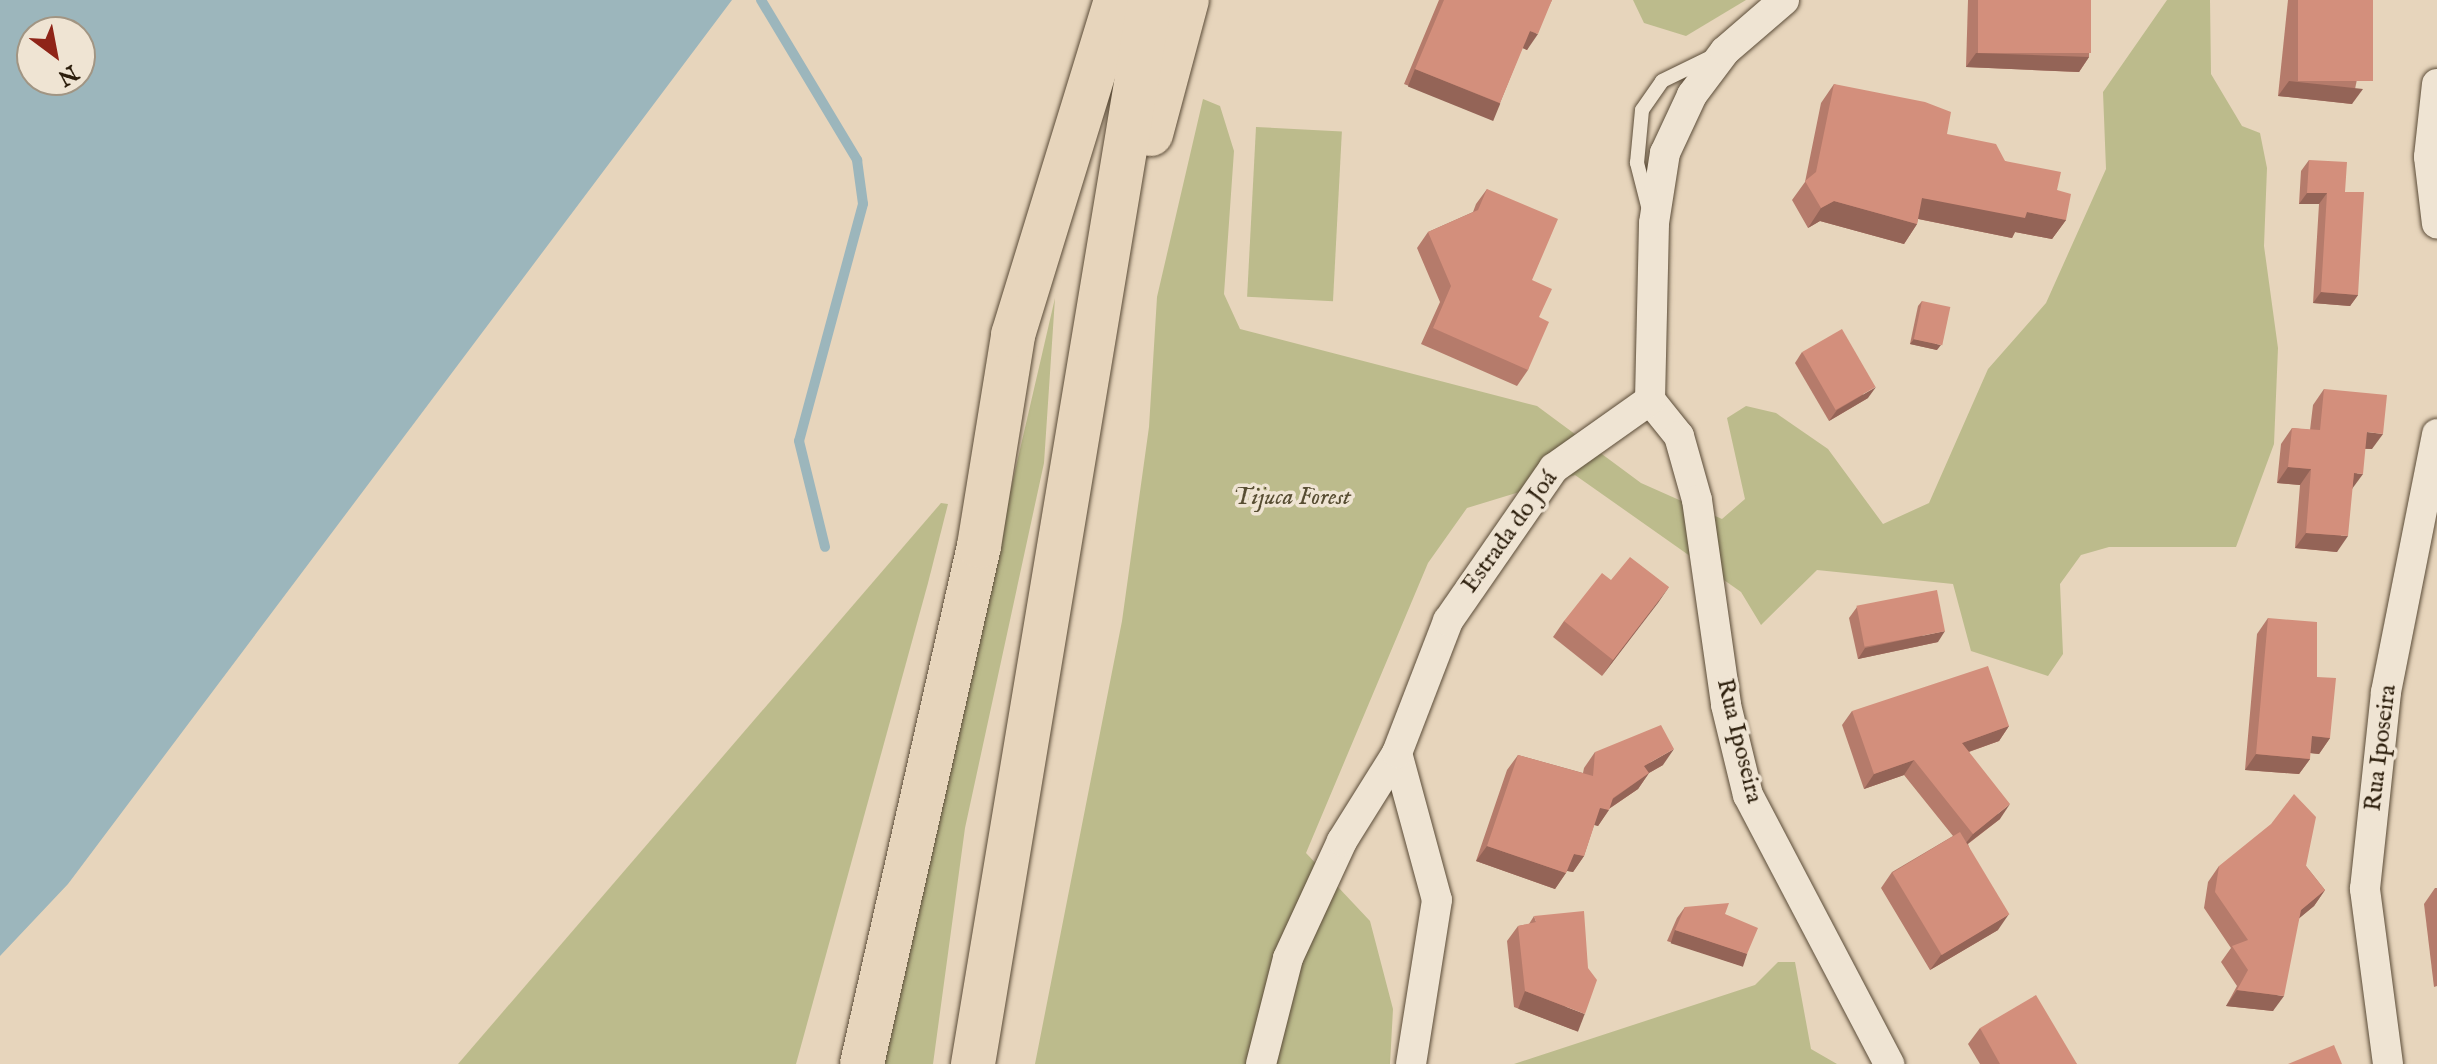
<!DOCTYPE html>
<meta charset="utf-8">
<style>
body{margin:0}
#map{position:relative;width:2437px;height:1064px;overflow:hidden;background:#e7d5bc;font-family:"IM FELL English",serif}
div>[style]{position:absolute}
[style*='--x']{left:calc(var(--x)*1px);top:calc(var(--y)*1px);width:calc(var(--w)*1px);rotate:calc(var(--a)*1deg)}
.green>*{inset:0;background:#bcbb8c;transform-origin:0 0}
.water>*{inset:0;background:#9cb6bc}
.stream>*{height:10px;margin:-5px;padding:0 5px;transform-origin:5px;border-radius:5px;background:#9cb6bc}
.roads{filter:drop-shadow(0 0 2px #5b4c38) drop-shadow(0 0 2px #5b4c38)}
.service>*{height:14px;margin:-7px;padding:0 7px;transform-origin:7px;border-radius:7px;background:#efe4d3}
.minor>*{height:30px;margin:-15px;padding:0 15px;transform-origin:15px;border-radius:15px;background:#efe4d3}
.trunk>*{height:44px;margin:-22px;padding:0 22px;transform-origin:22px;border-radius:22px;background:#e7d5bc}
.wall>*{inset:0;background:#b57b6b}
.shaded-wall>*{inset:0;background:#946457;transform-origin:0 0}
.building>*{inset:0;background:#d38f7c;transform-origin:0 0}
span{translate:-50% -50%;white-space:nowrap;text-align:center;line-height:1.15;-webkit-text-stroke:7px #efe4d3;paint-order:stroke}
.park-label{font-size:24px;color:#574d32;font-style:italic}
.street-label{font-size:24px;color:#2c1e0c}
.north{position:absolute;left:16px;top:16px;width:80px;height:80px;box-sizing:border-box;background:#efe4d3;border:2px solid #a19583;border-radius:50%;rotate:148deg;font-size:22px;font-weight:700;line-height:32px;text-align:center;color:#2c1e0c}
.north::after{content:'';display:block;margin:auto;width:28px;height:36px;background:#8f2418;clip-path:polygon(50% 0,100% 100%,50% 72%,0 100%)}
</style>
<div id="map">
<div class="green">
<div style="clip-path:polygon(1633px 0,1746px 0,1686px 36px,1644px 23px)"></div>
<div style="clip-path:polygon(2167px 0,2210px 0,2211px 74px,2242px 126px,2260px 133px,2267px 168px,2264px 246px,2278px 348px,2274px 444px,2236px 547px,2109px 547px,2081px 555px,2060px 584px,2063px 654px,2048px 676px,1971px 651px,1953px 584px,1817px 570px,1761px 625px,1741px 592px,1575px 475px,1467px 508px,1428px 563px,1306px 853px,1370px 921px,1393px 1009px,1390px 1064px,1035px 1064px,1122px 621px,1149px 427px,1157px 297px,1203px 99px,1220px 106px,1234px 151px,1224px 294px,1240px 329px,1537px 406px,1641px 483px,1722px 519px,1745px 499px,1727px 418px,1746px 406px,1776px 413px,1828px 449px,1883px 524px,1929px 503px,1988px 369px,2046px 303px,2106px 169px,2103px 92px)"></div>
<div style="left:1256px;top:127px;width:86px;height:170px;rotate:3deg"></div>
<div style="clip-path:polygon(1055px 298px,1044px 463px,965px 828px,933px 1064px,878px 1064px)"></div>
<div style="clip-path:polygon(941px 503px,948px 504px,928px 583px,796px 1064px,458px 1064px)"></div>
<div style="clip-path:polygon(1778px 962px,1795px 962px,1811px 1049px,1837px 1064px,1514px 1064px,1755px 985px)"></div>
</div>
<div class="water">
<div style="clip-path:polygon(evenodd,0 0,732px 0,68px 884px,0 956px,0 0,32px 32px,80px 32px,80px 80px,32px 80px,32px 32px)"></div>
</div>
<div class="stream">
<div style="--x:761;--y:0;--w:187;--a:59"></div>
<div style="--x:857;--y:160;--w:44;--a:82.2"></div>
<div style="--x:863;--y:204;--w:245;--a:105.1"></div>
<div style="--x:799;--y:441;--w:109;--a:76.2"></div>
</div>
<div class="roads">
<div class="service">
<div style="--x:1649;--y:210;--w:49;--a:-104.3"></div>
<div style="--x:1637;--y:163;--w:53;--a:-84.6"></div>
<div style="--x:1642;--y:110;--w:35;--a:-55"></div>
<div style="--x:1662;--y:81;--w:61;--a:-26.1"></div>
</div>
<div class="minor">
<div style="--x:2437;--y:84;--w:73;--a:96.3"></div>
<div style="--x:2429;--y:157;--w:67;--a:83.2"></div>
<div style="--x:1650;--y:400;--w:46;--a:51.1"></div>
<div style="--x:1679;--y:436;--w:66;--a:74.3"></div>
<div style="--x:1697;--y:500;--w:207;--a:81.9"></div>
<div style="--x:1726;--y:705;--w:93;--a:76.3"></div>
<div style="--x:1748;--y:795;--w:304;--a:62.3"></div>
<div style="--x:1397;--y:753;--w:152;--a:74.8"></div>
<div style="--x:1437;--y:900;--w:166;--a:99"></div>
<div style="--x:1261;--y:1064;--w:109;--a:-75.7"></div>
<div style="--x:1288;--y:958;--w:129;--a:-65.2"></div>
<div style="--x:1342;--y:841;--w:104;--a:-58"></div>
<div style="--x:1397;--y:753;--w:142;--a:-68.9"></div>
<div style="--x:1448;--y:621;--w:186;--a:-55.3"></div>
<div style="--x:1554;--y:468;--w:118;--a:-35.3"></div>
<div style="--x:1650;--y:400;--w:177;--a:-88.7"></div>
<div style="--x:1654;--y:223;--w:71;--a:-81.1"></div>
<div style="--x:1665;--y:153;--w:64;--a:-65"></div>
<div style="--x:1692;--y:95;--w:55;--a:-53.1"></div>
<div style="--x:1725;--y:51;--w:78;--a:-40.8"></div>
<div style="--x:2388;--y:1064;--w:177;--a:-97.5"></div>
<div style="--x:2365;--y:889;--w:198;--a:-83.9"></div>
<div style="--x:2386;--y:692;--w:263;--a:-78.8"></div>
</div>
<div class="trunk">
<div style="--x:1151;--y:134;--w:139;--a:-75"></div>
<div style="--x:862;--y:1064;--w:531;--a:-77.27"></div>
<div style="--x:979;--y:546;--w:214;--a:-80.8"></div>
<div style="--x:1013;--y:335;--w:350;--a:-72.9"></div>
<div style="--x:973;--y:1064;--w:1079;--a:-80.56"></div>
</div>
</div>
<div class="wall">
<div style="clip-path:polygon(1439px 0,1552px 0,1527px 50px,1522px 48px,1500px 103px,1489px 118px,1404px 84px)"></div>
<div style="clip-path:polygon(1968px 0,2091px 0,2089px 57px,2079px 72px,1966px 67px)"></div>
<div style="clip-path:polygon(2288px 0,2373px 0,2352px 104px,2278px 96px)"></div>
<div style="clip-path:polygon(1834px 84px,2005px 161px,2057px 190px,2066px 220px,2052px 239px,2015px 232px,2012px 238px,1918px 219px,1917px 224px,1904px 244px,1820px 221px,1808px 228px,1792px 200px,1805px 182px,1821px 103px)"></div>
<div style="clip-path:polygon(2309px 160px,2345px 192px,2358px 295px,2350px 306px,2313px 303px,2319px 204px,2299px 204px,2301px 171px)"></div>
<div style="clip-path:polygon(1487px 189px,1532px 280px,1539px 317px,1528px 370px,1517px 386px,1421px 344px,1440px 302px,1417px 248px,1428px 232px,1473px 212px,1476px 204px)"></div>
<div style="clip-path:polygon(1922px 301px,1937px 350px,1910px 344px,1918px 306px)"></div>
<div style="clip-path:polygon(1802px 352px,1868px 398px,1829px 421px,1795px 363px)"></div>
<div style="clip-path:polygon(2324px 389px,2372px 449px,2365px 449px,2352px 489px,2337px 552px,2295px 548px,2300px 485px,2277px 483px,2281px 444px,2292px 428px,2310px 430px,2313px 405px)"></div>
<div style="clip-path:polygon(1669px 587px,1602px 676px,1553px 637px,1564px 621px)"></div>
<div style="clip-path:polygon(1857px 607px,1938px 642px,1858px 659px,1849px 618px)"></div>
<div style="clip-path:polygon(2268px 618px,2317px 677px,2330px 738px,2319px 754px,2310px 753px,2310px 759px,2299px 774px,2245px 770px,2257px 634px)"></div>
<div style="clip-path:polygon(1852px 711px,2009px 726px,1999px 741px,1969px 752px,2000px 819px,1968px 844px,1998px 930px,1930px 970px,1881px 888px,1892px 872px,1953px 836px,1904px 775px,1864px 789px,1842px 725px)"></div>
<div style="clip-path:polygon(1595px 752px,1663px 765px,1649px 773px,1638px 789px,1609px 809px,1598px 826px,1594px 825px,1584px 856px,1573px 872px,1567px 871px,1555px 889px,1476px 861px,1507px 770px,1518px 755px,1583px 773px,1584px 768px)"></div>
<div style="clip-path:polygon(2219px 866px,2306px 866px,2325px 890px,2314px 906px,2299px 918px,2273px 1011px,2226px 1006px,2237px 986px,2221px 962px,2231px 948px,2204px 908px,2208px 882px)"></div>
<div style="clip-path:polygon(2435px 888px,2437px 888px,2437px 986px,2434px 987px,2424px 904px)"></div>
<div style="clip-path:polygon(1685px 907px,1725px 914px,1739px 965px,1667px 941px,1677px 918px)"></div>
<div style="clip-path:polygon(1534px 916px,1574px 1030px,1514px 1007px,1507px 941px,1518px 926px,1529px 924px)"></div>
<div style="clip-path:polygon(1980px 1028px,2077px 1064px,1980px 1064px,1968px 1044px)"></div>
</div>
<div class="shaded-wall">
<div style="clip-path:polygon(1530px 31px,1538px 34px,1527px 50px,1519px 46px)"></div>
<div style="clip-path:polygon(1976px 53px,2089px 57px,2079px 72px,1966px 67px)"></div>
<div style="left:1415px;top:69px;width:92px;height:19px;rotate:22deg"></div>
<div style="clip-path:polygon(2289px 81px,2363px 89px,2352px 104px,2278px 96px)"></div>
<div style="clip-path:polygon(2307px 193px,2327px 193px,2319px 204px,2299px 204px)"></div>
<div style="clip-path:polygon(1922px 198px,2027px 212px,2066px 220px,2052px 239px,2015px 232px,2012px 238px,1909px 217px)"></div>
<div style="clip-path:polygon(1834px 201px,1917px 224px,1904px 244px,1820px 221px,1808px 228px,1821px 208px)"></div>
<div style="clip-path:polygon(2321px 292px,2358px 295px,2350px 306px,2313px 303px)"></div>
<div style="clip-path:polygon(1914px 339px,1941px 345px,1937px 350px,1910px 344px)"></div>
<div style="clip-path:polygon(1876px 387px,1868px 398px,1829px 421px,1837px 410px)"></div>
<div style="clip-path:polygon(2367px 432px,2383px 434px,2372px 449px,2356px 448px)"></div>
<div style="clip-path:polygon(2288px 467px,2311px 469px,2300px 485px,2277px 483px)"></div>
<div style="clip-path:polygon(2354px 473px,2363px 474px,2352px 489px)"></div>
<div style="clip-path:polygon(2306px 533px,2348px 536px,2337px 552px,2295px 548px)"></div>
<div style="clip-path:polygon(1669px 587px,1658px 603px,1602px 676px,1613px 660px)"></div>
<div style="clip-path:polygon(1945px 631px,1938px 642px,1858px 659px,1865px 648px)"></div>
<div style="clip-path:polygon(2009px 726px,1999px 741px,1951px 758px,1962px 743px)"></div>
<div style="clip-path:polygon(2312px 736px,2330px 738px,2319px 754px,2301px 752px)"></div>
<div style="clip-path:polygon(1674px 749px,1663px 765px,1633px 782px,1644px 766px)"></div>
<div style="clip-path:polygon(2256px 754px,2310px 759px,2299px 774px,2245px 770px)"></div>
<div style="clip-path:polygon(1914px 760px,1904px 775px,1864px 789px,1874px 774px)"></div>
<div style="clip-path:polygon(1649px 773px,1638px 789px,1607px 810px,1609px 810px,1598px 826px,1589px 823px,1600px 808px)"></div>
<div style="clip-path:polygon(2010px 804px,2000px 819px,1962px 848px,1973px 834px)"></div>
<div style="clip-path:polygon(1487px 846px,1566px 873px,1555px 889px,1476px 861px)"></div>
<div style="clip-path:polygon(1574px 854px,1584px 856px,1573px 872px,1563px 870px)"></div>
<div style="clip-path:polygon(2325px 890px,2314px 906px,2290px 926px,2301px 910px)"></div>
<div style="clip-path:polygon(2009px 914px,1998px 930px,1930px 970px,1941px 955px)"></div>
<div style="left:1675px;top:930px;width:76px;height:14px;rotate:18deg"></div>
<div style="clip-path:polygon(2237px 990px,2284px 996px,2273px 1011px,2226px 1006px)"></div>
<div style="left:1525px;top:991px;width:64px;height:19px;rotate:21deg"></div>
</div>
<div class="building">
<div style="clip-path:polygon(1444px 0,1552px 0,1538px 34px,1530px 31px,1500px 103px,1415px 69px)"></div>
<div style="left:1978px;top:0;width:113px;height:53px"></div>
<div style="left:2298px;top:0;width:75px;height:81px"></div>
<div style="clip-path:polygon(1834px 84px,1925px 102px,1951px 112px,1947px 134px,1996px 144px,2005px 161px,2061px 172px,2057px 190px,2071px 194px,2066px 220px,2027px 212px,2025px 218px,1922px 198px,1917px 224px,1834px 201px,1821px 208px,1805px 181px,1816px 172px)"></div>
<div style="clip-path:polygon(2309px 160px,2347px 162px,2345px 192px,2364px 192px,2358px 295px,2321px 292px,2327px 193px,2307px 193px)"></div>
<div style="clip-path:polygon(1487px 189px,1558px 219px,1532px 280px,1552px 289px,1539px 317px,1549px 322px,1528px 370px,1433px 328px,1451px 286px,1428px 232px,1478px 210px)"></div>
<div style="left:1922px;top:301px;width:29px;height:39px;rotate:12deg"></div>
<div style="left:1842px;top:329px;width:67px;height:46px;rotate:60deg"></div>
<div style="clip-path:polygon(2324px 389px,2387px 395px,2383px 434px,2367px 432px,2363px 474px,2354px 473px,2348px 536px,2306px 533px,2311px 469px,2288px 467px,2292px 428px,2320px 430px)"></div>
<div style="clip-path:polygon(1630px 557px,1669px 587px,1613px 660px,1564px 621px,1602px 573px,1611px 580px)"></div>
<div style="left:1937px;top:590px;width:42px;height:82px;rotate:79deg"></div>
<div style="clip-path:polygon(2268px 618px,2317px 622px,2317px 677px,2336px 678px,2330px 738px,2312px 736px,2310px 759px,2256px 754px)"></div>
<div style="clip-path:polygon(1988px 666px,2009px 726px,1962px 743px,2010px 804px,1973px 834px,1914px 760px,1874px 774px,1852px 711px)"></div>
<div style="clip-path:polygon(1661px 725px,1674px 749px,1644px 766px,1649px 773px,1613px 798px,1609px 810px,1600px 808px,1584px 856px,1574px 854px,1566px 873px,1487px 846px,1518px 755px,1593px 776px,1595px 752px)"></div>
<div style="clip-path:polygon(2294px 794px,2316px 817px,2306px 866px,2325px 890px,2301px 910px,2284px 996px,2237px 990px,2248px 970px,2232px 946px,2248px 940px,2215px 892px,2219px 866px,2271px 824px)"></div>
<div style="left:1960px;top:832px;width:96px;height:79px;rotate:59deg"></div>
<div style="clip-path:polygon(1729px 903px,1725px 914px,1758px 928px,1747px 954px,1675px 930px,1685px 907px)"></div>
<div style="clip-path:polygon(1584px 911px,1588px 968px,1597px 980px,1585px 1014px,1525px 991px,1518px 926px,1536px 922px,1534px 916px)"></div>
<div style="clip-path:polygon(2036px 995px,2077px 1064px,2000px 1064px,1980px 1028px)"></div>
<div style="clip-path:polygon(2334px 1045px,2342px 1064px,2288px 1064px)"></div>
</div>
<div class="park-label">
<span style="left:1292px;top:498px">Tijuca Forest</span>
</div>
<div class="street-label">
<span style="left:1510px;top:532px;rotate:-54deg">Estrada do Joá</span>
<span style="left:1739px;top:741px;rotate:76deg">Rua Iposeira</span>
<span style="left:2381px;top:748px;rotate:-83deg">Rua Iposeira</span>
</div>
<div class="north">N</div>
</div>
